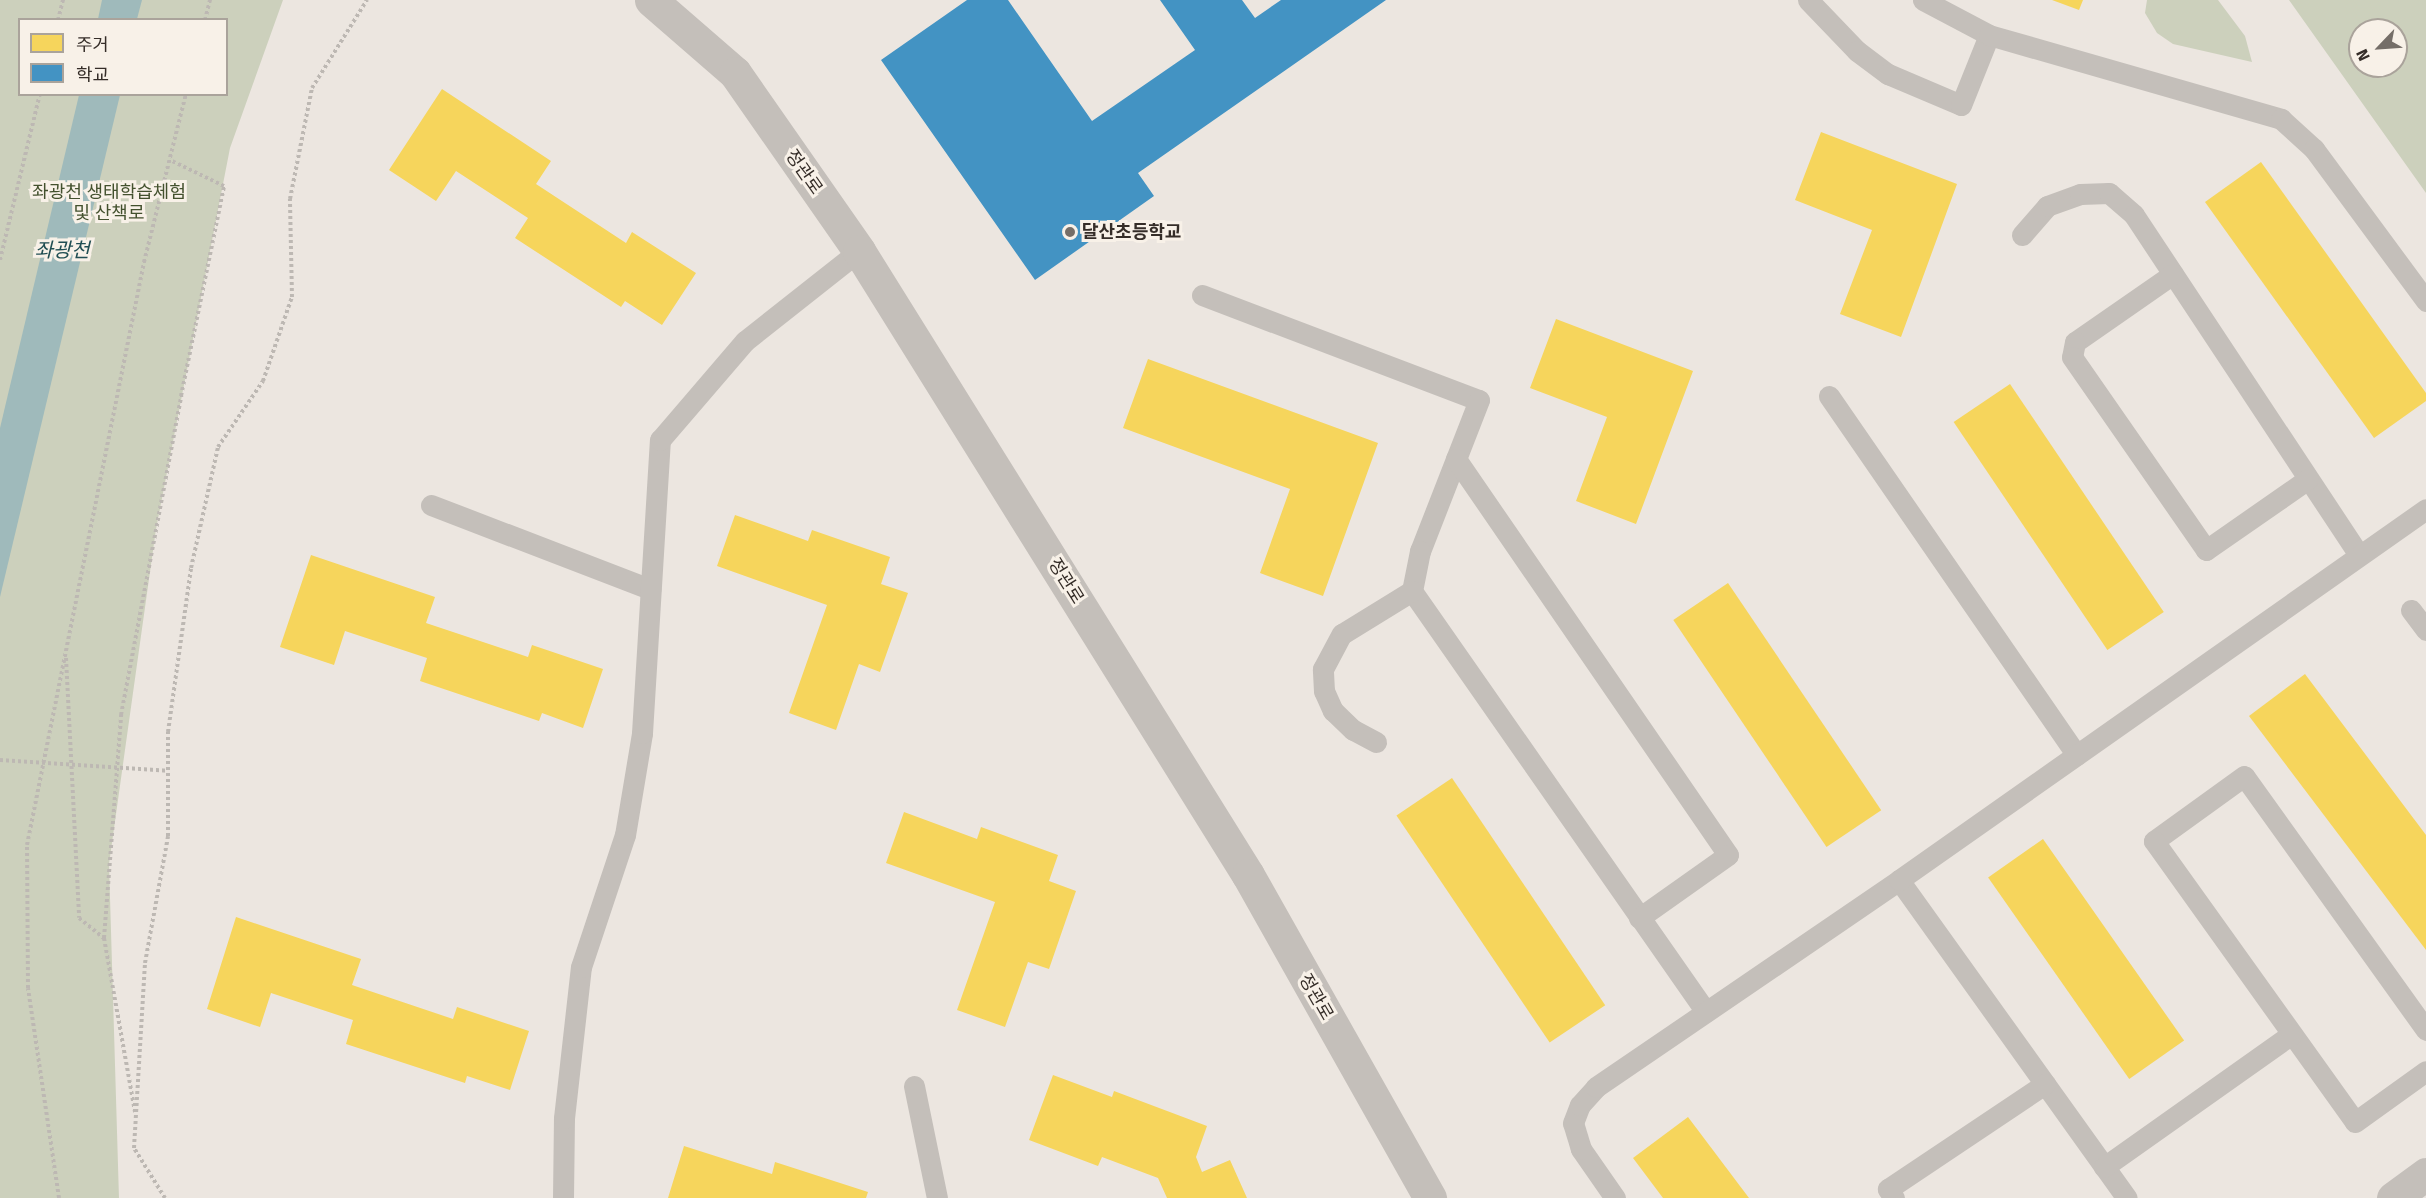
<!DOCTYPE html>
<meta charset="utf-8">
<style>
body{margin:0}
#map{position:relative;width:2426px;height:1198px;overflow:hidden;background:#ece6e0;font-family:"Fira Sans","Noto Sans KR",sans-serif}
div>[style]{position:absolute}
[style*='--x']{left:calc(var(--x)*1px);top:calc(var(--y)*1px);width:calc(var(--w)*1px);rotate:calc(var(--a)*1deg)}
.green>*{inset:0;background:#ccd0bc}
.water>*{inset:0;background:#9fbabb}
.homes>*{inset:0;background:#f6d55c;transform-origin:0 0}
.schools>*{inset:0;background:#4393c3}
.path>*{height:4px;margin-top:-2px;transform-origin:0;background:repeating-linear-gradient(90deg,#bdb8b3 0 3px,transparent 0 6px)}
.service>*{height:21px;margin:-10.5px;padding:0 10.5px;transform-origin:10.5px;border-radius:10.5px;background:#c4bfba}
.minor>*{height:33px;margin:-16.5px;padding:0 16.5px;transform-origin:16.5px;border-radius:16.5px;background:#c4bfba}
.tertiary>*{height:33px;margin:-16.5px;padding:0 16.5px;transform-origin:16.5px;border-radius:16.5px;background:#c4bfba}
.dots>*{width:16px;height:16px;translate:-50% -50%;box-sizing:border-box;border:3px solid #f8f1e8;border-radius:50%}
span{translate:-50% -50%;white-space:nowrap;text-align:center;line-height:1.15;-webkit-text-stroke:6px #f8f1e8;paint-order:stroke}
.street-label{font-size:18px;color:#352d28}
.park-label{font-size:18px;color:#43512e}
.poi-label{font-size:18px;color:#352d28;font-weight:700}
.left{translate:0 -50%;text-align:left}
.water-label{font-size:20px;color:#214e53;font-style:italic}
.legend{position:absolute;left:18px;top:18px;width:210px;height:78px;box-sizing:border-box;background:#f8f1e8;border:2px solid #aaa39b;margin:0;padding:8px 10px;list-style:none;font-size:18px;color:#352d28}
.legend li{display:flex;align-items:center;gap:12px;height:30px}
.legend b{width:30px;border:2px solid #aaa39b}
.north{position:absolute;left:2348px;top:18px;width:60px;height:60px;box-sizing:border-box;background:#f8f1e8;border:2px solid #aaa39b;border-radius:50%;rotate:245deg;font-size:16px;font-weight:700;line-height:24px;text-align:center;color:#352d28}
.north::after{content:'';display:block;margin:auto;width:21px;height:27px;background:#756e68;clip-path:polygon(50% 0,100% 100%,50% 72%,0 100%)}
</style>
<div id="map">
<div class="green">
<div style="clip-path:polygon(evenodd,0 0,283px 0,230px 148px,156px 529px,109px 864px,119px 1198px,0 1198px,0 0,20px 20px,226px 20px,226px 94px,20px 94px,20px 20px)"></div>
<div style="clip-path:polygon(2147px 0,2218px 0,2245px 36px,2252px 62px,2173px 44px,2157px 33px,2145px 13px)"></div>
<div style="clip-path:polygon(evenodd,2289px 0,2426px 0,2426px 193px,2289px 0,2360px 30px,2396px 30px,2396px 66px,2360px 66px,2360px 30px)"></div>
</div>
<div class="water">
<div style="clip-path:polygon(102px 0,142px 0,137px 19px,98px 19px)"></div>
<div style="clip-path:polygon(79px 95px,120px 95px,0 597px,0 428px)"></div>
</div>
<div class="homes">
<div style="clip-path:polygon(2052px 0,2083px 0,2079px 10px)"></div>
<div style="clip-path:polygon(442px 89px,551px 161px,536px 184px,626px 243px,632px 232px,696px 273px,662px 325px,625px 301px,621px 307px,515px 238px,528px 218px,456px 171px,436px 201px,389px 170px)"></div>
<div style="clip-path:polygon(1821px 132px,1957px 184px,1901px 337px,1840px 314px,1872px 230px,1795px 200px)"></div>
<div style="clip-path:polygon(2261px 162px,2426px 393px,2426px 401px,2374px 438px,2205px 202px)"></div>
<div style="clip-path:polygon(1556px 319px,1693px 371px,1636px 524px,1576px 501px,1607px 417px,1530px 388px)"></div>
<div style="clip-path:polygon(1148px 359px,1378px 443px,1323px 596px,1260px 573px,1290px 489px,1123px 428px)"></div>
<div style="left:2010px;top:384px;width:275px;height:68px;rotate:56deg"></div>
<div style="clip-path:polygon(735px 515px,808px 541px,812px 530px,890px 557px,881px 584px,908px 593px,880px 672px,859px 664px,836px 730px,789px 713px,827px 605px,717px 566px)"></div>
<div style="clip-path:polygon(311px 555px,435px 597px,426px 623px,528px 657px,532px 645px,603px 669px,583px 728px,542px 713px,539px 721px,420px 681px,427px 658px,345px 631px,334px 665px,280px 647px)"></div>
<div style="left:1728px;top:583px;width:274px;height:66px;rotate:56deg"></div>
<div style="clip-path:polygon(2305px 674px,2426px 835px,2426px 950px,2249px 716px)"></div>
<div style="left:1452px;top:778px;width:274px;height:67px;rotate:56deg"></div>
<div style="clip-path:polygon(904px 812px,977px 839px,981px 827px,1058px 855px,1049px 881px,1076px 891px,1049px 969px,1028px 962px,1005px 1027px,957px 1010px,995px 902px,886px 863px)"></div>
<div style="left:2043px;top:839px;width:246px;height:67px;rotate:55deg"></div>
<div style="clip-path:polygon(236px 917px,361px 959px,352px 985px,453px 1019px,457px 1007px,529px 1031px,510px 1090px,467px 1076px,465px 1083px,346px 1044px,353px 1020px,271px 993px,260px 1027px,207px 1009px)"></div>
<div style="clip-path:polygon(1053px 1075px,1112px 1097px,1114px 1091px,1207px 1126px,1196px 1157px,1202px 1172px,1230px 1160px,1247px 1198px,1167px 1198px,1158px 1178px,1102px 1157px,1098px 1166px,1029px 1140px)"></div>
<div style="clip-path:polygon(1688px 1117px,1749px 1198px,1663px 1198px,1633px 1158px)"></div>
<div style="clip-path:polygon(684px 1146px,772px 1174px,775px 1162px,868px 1192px,866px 1198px,668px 1198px)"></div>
</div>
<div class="schools">
<div style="clip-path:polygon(967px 0,1008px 0,1092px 121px,1195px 50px,1160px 0,1242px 0,1255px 18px,1281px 0,1386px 0,1138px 173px,1154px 196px,1035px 280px,881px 60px)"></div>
</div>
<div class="path">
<div style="--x:58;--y:20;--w:21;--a:-76"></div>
<div style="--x:205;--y:20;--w:21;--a:-76"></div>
<div style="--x:0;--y:260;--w:171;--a:-76.5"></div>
<div style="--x:66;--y:658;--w:260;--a:87.1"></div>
<div style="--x:79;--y:918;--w:32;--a:39"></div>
<div style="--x:104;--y:938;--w:177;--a:79.9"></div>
<div style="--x:0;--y:760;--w:168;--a:3.7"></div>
<div style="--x:104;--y:938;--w:224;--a:-85.6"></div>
<div style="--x:121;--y:715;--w:325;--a:-79.3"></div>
<div style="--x:181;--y:396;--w:214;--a:-78.4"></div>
<div style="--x:224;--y:186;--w:60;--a:-154.3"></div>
<div style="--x:59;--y:1198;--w:212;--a:-98.4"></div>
<div style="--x:28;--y:988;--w:143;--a:-90.4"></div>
<div style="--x:27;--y:845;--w:595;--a:-78.65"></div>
<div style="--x:144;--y:262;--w:173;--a:-76"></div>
<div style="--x:165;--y:1198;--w:59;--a:-121.8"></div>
<div style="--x:134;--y:1148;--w:185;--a:-86.6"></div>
<div style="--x:145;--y:963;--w:129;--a:-79.7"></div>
<div style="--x:168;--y:836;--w:104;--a:-90"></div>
<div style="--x:168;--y:732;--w:166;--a:-82"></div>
<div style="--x:191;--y:568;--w:124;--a:-77.4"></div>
<div style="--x:218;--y:447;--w:80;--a:-55.7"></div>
<div style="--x:263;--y:381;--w:89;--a:-71"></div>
<div style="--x:292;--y:297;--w:98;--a:-91.2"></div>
<div style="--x:290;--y:199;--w:113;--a:-78.8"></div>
<div style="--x:312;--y:88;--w:104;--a:-58"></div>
</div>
<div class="service">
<div style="--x:1808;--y:0;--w:71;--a:46.1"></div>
<div style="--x:1857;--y:51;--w:39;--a:37"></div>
<div style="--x:1888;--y:74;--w:79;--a:23"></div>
<div style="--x:1961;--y:105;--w:75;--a:-68.2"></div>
<div style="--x:1923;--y:0;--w:75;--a:27.9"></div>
<div style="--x:1989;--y:35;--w:304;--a:16"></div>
<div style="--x:2281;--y:119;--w:45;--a:42.3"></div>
<div style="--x:2314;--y:149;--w:189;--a:53.6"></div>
<div style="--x:2022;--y:235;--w:38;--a:-49"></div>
<div style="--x:2047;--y:206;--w:35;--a:-20"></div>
<div style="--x:2080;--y:194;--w:29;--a:-2"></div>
<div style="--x:2109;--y:193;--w:33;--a:41"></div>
<div style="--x:2134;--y:215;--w:408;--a:56.5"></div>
<div style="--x:2173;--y:274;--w:119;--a:145.2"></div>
<div style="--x:2075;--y:342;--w:15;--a:101"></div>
<div style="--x:2072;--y:357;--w:235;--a:55.2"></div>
<div style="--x:2206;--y:550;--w:124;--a:-34.8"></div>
<div style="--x:1202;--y:295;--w:296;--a:20.8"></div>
<div style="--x:1479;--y:400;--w:162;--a:111.3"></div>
<div style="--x:1420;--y:551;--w:41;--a:101.3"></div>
<div style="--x:1412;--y:591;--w:513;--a:55.07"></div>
<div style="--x:1829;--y:396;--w:436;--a:55.4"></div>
<div style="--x:1456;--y:459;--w:480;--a:55.5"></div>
<div style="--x:1728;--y:855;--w:109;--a:144.7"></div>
<div style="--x:431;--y:505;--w:235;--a:21"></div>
<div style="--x:2411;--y:610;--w:25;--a:53"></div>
<div style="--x:1376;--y:742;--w:26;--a:-152"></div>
<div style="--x:1353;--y:730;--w:28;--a:-136"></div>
<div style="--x:1333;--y:711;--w:22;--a:-114"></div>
<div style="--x:1324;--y:691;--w:22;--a:-93"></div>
<div style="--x:1323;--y:669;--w:40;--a:-62"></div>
<div style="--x:1342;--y:634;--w:82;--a:-31.6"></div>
<div style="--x:1899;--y:880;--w:391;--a:54.4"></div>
<div style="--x:2426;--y:1030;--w:312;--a:-125.6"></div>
<div style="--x:2244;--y:776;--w:111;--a:144.2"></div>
<div style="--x:2154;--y:841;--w:345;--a:54.4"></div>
<div style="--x:2355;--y:1122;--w:87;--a:-35.7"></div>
<div style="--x:914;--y:1086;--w:114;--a:78.4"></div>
<div style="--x:2104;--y:1167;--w:230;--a:-35.3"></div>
<div style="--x:563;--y:1198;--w:80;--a:-89.3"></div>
<div style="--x:564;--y:1118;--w:152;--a:-83.6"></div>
<div style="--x:581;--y:967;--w:139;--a:-71.6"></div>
<div style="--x:625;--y:835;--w:103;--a:-80.5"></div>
<div style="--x:642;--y:733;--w:294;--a:-86.5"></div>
<div style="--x:660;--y:440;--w:130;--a:-49.4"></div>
<div style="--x:745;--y:341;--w:145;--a:-38.3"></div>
<div style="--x:1615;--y:1198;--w:60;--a:-124.8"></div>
<div style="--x:1581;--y:1149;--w:27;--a:-107"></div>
<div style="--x:1573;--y:1123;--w:19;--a:-69"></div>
<div style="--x:1580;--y:1105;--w:24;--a:-48"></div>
<div style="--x:1596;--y:1087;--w:367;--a:-34.3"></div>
<div style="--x:1899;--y:880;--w:644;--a:-35.14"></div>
<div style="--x:1894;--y:1198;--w:11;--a:-124"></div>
<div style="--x:1888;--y:1189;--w:189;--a:-33.8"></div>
</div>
<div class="minor">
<div style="--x:2393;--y:1198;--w:41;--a:-36"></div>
</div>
<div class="tertiary">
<div style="--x:651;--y:0;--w:111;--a:41"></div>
<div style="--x:735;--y:73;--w:217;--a:55.1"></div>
<div style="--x:859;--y:251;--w:735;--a:58.06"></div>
<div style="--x:1248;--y:875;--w:371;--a:60.6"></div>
</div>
<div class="dots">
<div style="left:1070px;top:232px;background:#756e68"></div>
</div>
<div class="street-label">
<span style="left:804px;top:172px;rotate:55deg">정관로</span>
<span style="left:1066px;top:581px;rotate:58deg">정관로</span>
<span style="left:1316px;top:997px;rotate:60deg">정관로</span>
</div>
<div class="park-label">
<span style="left:109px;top:203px">좌광천 생태학습체험<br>및 산책로</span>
</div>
<div class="poi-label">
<span class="left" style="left:1082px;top:232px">달산초등학교</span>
</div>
<div class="water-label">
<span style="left:62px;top:250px">좌광천</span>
</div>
<ul class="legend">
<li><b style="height:16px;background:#f6d55c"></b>주거</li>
<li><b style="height:16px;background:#4393c3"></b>학교</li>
</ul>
<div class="north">N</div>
</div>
